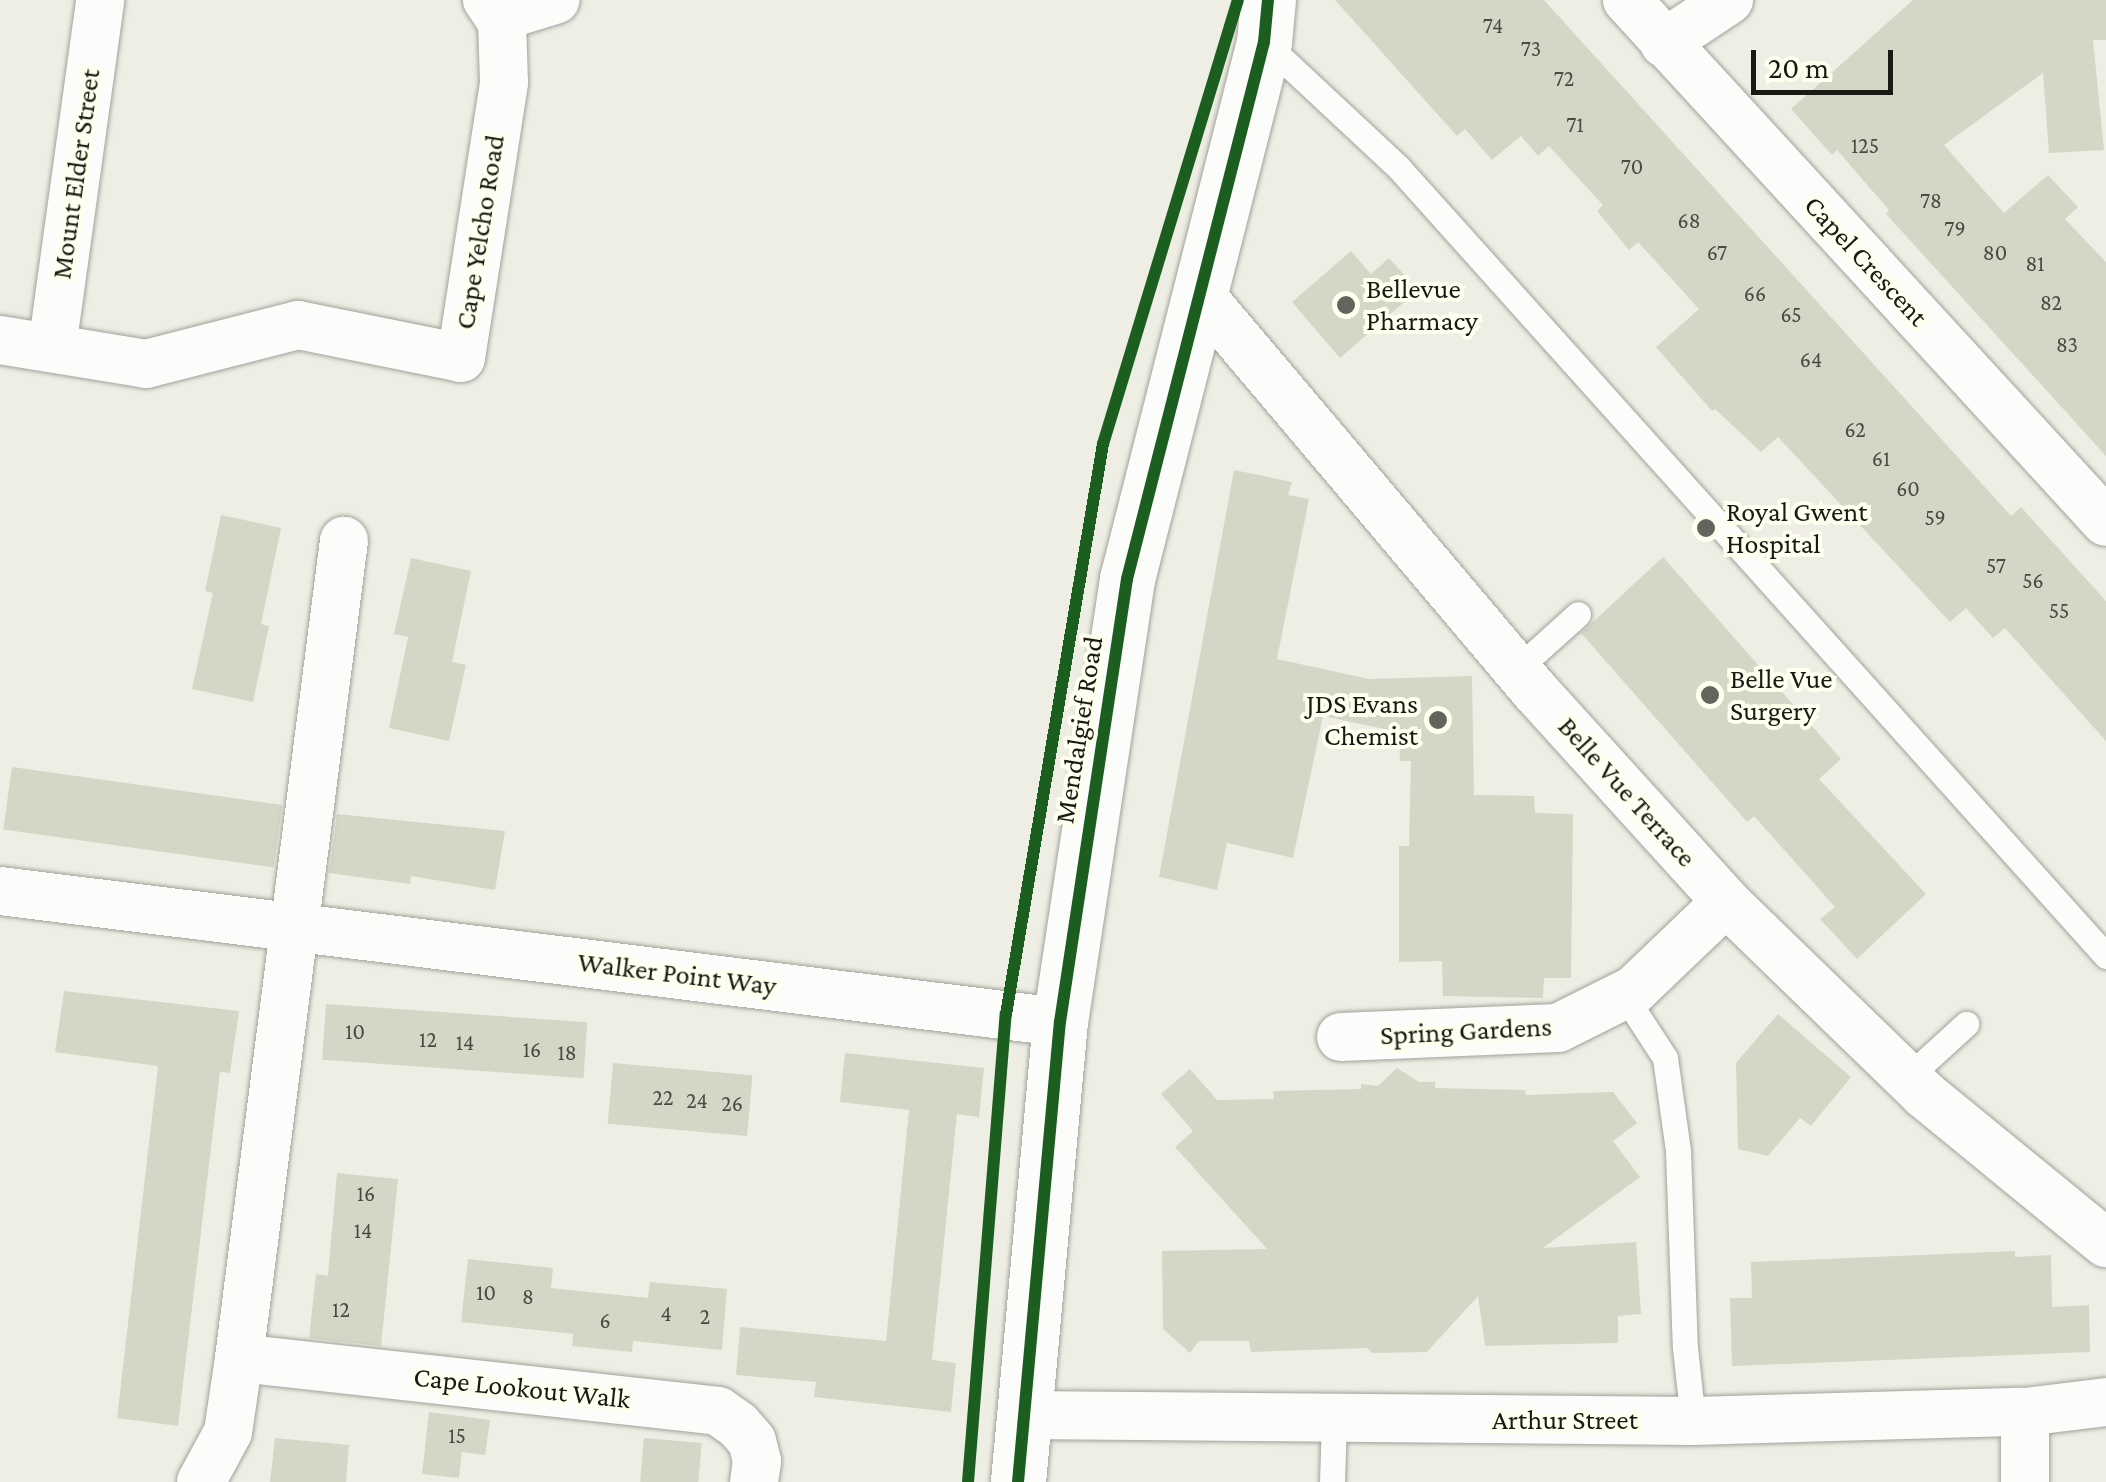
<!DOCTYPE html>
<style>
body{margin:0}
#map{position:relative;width:2106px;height:1482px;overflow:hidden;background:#eeeee5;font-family:"Crimson Pro",serif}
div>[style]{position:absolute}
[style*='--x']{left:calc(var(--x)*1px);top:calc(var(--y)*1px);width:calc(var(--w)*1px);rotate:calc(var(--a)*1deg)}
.building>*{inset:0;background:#d6d6c7;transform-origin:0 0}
.roads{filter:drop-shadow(0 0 2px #a2a29b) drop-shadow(0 0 2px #a2a29b)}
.lane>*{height:25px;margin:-12.5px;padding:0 12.5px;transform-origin:12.5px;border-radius:12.5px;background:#fcfcfb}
.street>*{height:48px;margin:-24px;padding:0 24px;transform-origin:24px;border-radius:24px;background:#fcfcfb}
.secondary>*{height:55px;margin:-27.5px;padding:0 27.5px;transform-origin:27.5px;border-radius:27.5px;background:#fcfcfb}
.cycleway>*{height:12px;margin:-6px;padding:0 6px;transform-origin:6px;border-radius:6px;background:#1b5e20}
.dots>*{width:28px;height:28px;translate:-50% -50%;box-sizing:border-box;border:5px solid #ffe;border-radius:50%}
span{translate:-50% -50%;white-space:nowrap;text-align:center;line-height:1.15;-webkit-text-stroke:8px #ffe;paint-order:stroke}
.number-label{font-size:22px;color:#4a4a42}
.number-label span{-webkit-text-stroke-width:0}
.street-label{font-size:28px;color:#1a1a15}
.poi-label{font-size:28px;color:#1a1a15}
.left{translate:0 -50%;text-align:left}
.right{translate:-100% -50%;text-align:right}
.scale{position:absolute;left:1751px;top:50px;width:142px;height:45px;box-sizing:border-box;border:5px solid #1a1a15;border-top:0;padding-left:12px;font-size:30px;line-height:35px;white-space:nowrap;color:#1a1a15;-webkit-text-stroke:8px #ffe;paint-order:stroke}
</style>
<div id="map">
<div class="building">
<div style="clip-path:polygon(1335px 0,1544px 0,2011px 516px,2021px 507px,2106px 601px,2106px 741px,2005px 628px,1993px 638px,1966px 608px,1950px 622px,1778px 437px,1761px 452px,1715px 409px,1712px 411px,1656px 347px,1699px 309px,1638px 242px,1629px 250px,1597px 211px,1603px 205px,1549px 146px,1538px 156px,1521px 136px,1492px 160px,1465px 129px,1457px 136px)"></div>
<div style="clip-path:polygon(1913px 0,2106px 0,2106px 40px,2093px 40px,2104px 150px,2049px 153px,2043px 73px,1944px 145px,2004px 213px,2048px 175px,2078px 207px,2065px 219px,2106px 262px,2106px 456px,1886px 214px,1889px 210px,1837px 150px,1832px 155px,1791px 109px)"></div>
<div style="clip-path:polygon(1351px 251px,1371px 274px,1389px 258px,1418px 290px,1340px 358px,1292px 302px)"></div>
<div style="clip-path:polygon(1234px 470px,1292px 482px,1288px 495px,1309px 499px,1277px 659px,1369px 679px,1472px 676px,1474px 795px,1534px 796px,1535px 813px,1573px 814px,1571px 978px,1544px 978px,1543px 998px,1443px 996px,1442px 961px,1399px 962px,1399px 846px,1409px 846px,1411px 761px,1400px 761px,1399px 732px,1323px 716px,1293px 858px,1227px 843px,1217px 890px,1159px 877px)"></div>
<div style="clip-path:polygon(221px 515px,281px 528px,261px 624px,269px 626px,253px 702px,192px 689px,213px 593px,205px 591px)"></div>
<div style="clip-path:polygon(1663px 557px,1841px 759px,1819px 779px,1926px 894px,1857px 959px,1820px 919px,1835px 907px,1754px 816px,1747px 822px,1581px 633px)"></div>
<div style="clip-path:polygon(411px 558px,471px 571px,452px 662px,466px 665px,449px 741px,389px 728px,408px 637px,394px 634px)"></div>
<div style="left:12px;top:767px;width:273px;height:63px;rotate:8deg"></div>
<div style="clip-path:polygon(337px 814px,505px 831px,495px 890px,411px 876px,410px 884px,329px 873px)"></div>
<div style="clip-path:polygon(64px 991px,239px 1011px,230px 1073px,220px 1072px,178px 1426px,117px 1418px,158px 1066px,55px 1052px)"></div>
<div style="left:326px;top:1004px;width:262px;height:56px;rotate:4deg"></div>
<div style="clip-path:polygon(1778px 1014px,1851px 1077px,1811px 1126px,1800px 1118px,1768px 1156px,1738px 1149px,1736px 1063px)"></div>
<div style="clip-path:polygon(845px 1053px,984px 1068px,979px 1117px,957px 1114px,932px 1360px,956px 1363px,951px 1412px,814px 1397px,816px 1382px,736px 1375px,740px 1327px,886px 1341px,909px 1110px,840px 1102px)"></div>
<div style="left:613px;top:1063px;width:140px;height:61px;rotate:5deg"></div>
<div style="clip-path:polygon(1397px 1068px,1419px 1082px,1435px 1082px,1435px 1088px,1525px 1090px,1526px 1095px,1613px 1092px,1637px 1123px,1613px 1141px,1640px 1177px,1543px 1248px,1636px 1242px,1641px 1314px,1618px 1316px,1618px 1343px,1485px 1346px,1478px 1296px,1427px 1352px,1372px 1353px,1367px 1348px,1251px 1352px,1249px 1341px,1199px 1341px,1190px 1353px,1163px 1329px,1162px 1251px,1267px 1249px,1175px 1147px,1193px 1131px,1161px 1094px,1190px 1069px,1217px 1100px,1274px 1099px,1273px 1091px,1361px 1089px,1361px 1084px,1378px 1086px)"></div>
<div style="clip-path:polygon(337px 1173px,398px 1179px,381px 1346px,309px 1338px,316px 1274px,328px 1276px)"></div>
<div style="clip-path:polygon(2015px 1251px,2015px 1257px,2051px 1255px,2052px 1307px,2089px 1305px,2090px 1352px,1732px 1366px,1730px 1298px,1752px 1298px,1751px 1262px)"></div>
<div style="clip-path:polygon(468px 1259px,553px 1268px,551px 1288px,648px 1298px,650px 1282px,727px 1289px,722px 1350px,633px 1341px,632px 1352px,572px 1346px,573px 1334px,461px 1322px)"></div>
<div style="clip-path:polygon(429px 1412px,490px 1420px,485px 1455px,462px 1452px,459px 1478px,422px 1474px)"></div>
<div style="clip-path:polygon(275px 1438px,349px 1445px,346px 1482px,270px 1482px)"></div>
<div style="left:644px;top:1438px;width:58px;height:44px;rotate:5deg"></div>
</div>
<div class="roads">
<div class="lane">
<div style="--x:1264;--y:42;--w:183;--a:43"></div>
<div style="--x:1398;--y:167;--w:1060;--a:48.1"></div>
<div style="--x:1517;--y:669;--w:82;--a:-42"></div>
<div style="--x:1624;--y:995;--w:75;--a:56.9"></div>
<div style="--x:1665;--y:1058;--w:94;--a:82"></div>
<div style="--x:1678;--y:1151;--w:197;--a:88"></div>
<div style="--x:1685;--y:1348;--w:73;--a:83.7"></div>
<div style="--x:1908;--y:1077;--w:79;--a:-42.4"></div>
<div style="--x:1332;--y:1482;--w:62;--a:-88.2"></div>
</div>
<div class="street">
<div style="--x:1627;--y:0;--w:708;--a:47.46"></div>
<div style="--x:499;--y:17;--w:59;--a:-16.9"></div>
<div style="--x:1664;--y:43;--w:78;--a:-33.5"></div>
<div style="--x:1198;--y:292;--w:522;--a:49.82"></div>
<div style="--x:1535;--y:691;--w:285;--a:47.8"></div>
<div style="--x:1726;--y:902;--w:277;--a:44.1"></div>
<div style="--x:1925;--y:1095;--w:234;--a:39.3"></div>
<div style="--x:0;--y:340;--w:148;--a:9.3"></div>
<div style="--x:146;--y:364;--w:157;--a:-14.4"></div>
<div style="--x:298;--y:325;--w:166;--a:11.4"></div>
<div style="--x:461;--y:358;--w:279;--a:-81.1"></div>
<div style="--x:504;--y:82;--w:60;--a:-91.9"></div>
<div style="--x:502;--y:22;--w:27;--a:-124"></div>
<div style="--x:52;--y:348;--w:351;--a:-82.1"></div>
<div style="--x:0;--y:891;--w:1068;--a:7.05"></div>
<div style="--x:1341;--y:1037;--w:217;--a:-2.4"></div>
<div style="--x:1558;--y:1028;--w:85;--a:-26.6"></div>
<div style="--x:1634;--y:990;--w:127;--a:-43.7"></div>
<div style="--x:239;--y:1358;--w:482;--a:6.3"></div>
<div style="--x:718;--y:1411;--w:24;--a:35"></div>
<div style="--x:738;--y:1425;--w:21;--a:49"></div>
<div style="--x:752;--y:1441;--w:21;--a:76"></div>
<div style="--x:757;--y:1461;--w:21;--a:98"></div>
<div style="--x:2025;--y:1412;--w:70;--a:90"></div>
<div style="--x:1024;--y:1415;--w:669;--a:0.51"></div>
<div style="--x:1693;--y:1421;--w:332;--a:-1.6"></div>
<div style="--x:2025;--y:1412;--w:82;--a:-7"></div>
<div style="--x:201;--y:1482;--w:57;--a:-61.6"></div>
<div style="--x:228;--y:1432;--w:75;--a:-81.5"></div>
<div style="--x:239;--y:1358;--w:824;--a:-82.68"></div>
</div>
<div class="secondary">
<div style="--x:1018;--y:1482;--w:462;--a:-84.8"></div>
<div style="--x:1060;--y:1022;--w:448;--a:-81.4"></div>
<div style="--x:1127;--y:579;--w:554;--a:-75.69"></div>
<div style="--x:1264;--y:42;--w:42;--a:-84.6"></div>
</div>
</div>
<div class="cycleway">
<div style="--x:968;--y:1482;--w:470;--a:-85.4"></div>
<div style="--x:1006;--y:1014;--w:578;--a:-80.34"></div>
<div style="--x:1103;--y:444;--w:464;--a:-73.1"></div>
<div style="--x:1018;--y:1482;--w:462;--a:-84.8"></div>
<div style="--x:1060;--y:1022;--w:448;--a:-81.4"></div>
<div style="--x:1127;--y:579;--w:554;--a:-75.69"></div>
<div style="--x:1264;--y:42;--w:42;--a:-84.6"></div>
</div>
<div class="dots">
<div style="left:1346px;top:305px;background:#64645e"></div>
<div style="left:1706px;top:528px;background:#64645e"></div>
<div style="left:1710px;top:695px;background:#64645e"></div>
<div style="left:1438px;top:720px;background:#64645e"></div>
</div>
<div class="number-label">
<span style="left:1493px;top:26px">74</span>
<span style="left:1531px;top:49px">73</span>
<span style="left:1564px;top:79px">72</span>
<span style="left:1575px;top:125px">71</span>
<span style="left:1865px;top:146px">125</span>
<span style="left:1632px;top:167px">70</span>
<span style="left:1931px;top:201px">78</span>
<span style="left:1689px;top:221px">68</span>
<span style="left:1955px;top:229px">79</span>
<span style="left:1717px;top:253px">67</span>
<span style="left:1995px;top:253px">80</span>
<span style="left:2035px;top:264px">81</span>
<span style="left:1755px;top:294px">66</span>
<span style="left:2051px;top:303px">82</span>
<span style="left:1791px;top:315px">65</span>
<span style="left:2067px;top:345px">83</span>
<span style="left:1811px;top:360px">64</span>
<span style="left:1855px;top:430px">62</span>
<span style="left:1881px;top:459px">61</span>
<span style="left:1908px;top:489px">60</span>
<span style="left:1935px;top:518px">59</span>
<span style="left:1996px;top:566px">57</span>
<span style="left:2033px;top:581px">56</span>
<span style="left:2059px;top:611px">55</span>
<span style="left:355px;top:1032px">10</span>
<span style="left:428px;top:1040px">12</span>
<span style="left:465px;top:1043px">14</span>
<span style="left:532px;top:1050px">16</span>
<span style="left:567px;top:1053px">18</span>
<span style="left:663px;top:1098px">22</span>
<span style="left:697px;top:1101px">24</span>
<span style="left:732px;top:1104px">26</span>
<span style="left:366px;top:1194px">16</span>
<span style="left:363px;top:1231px">14</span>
<span style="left:486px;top:1293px">10</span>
<span style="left:528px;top:1297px">8</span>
<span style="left:341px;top:1310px">12</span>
<span style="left:666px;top:1314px">4</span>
<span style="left:705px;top:1317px">2</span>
<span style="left:605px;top:1321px">6</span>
<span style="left:457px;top:1436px">15</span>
</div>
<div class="street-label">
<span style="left:76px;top:174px;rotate:-82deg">Mount Elder Street</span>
<span style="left:480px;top:232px;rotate:-81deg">Cape Yelcho Road</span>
<span style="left:1866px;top:261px;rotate:47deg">Capel Crescent</span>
<span style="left:1079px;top:730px;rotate:-81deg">Mendalgief Road</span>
<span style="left:1627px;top:792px;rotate:48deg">Belle Vue Terrace</span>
<span style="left:677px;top:974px;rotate:7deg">Walker Point Way</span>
<span style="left:1466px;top:1031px;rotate:-3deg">Spring Gardens</span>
<span style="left:522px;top:1388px;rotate:6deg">Cape Lookout Walk</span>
<span style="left:1565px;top:1420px">Arthur Street</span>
</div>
<div class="poi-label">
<span class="left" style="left:1366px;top:305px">Bellevue<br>Pharmacy</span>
<span class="left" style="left:1726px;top:528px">Royal Gwent<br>Hospital</span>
<span class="left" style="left:1730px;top:695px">Belle Vue<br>Surgery</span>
<span class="right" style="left:1418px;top:720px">JDS Evans<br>Chemist</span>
</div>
<div class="scale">20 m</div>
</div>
